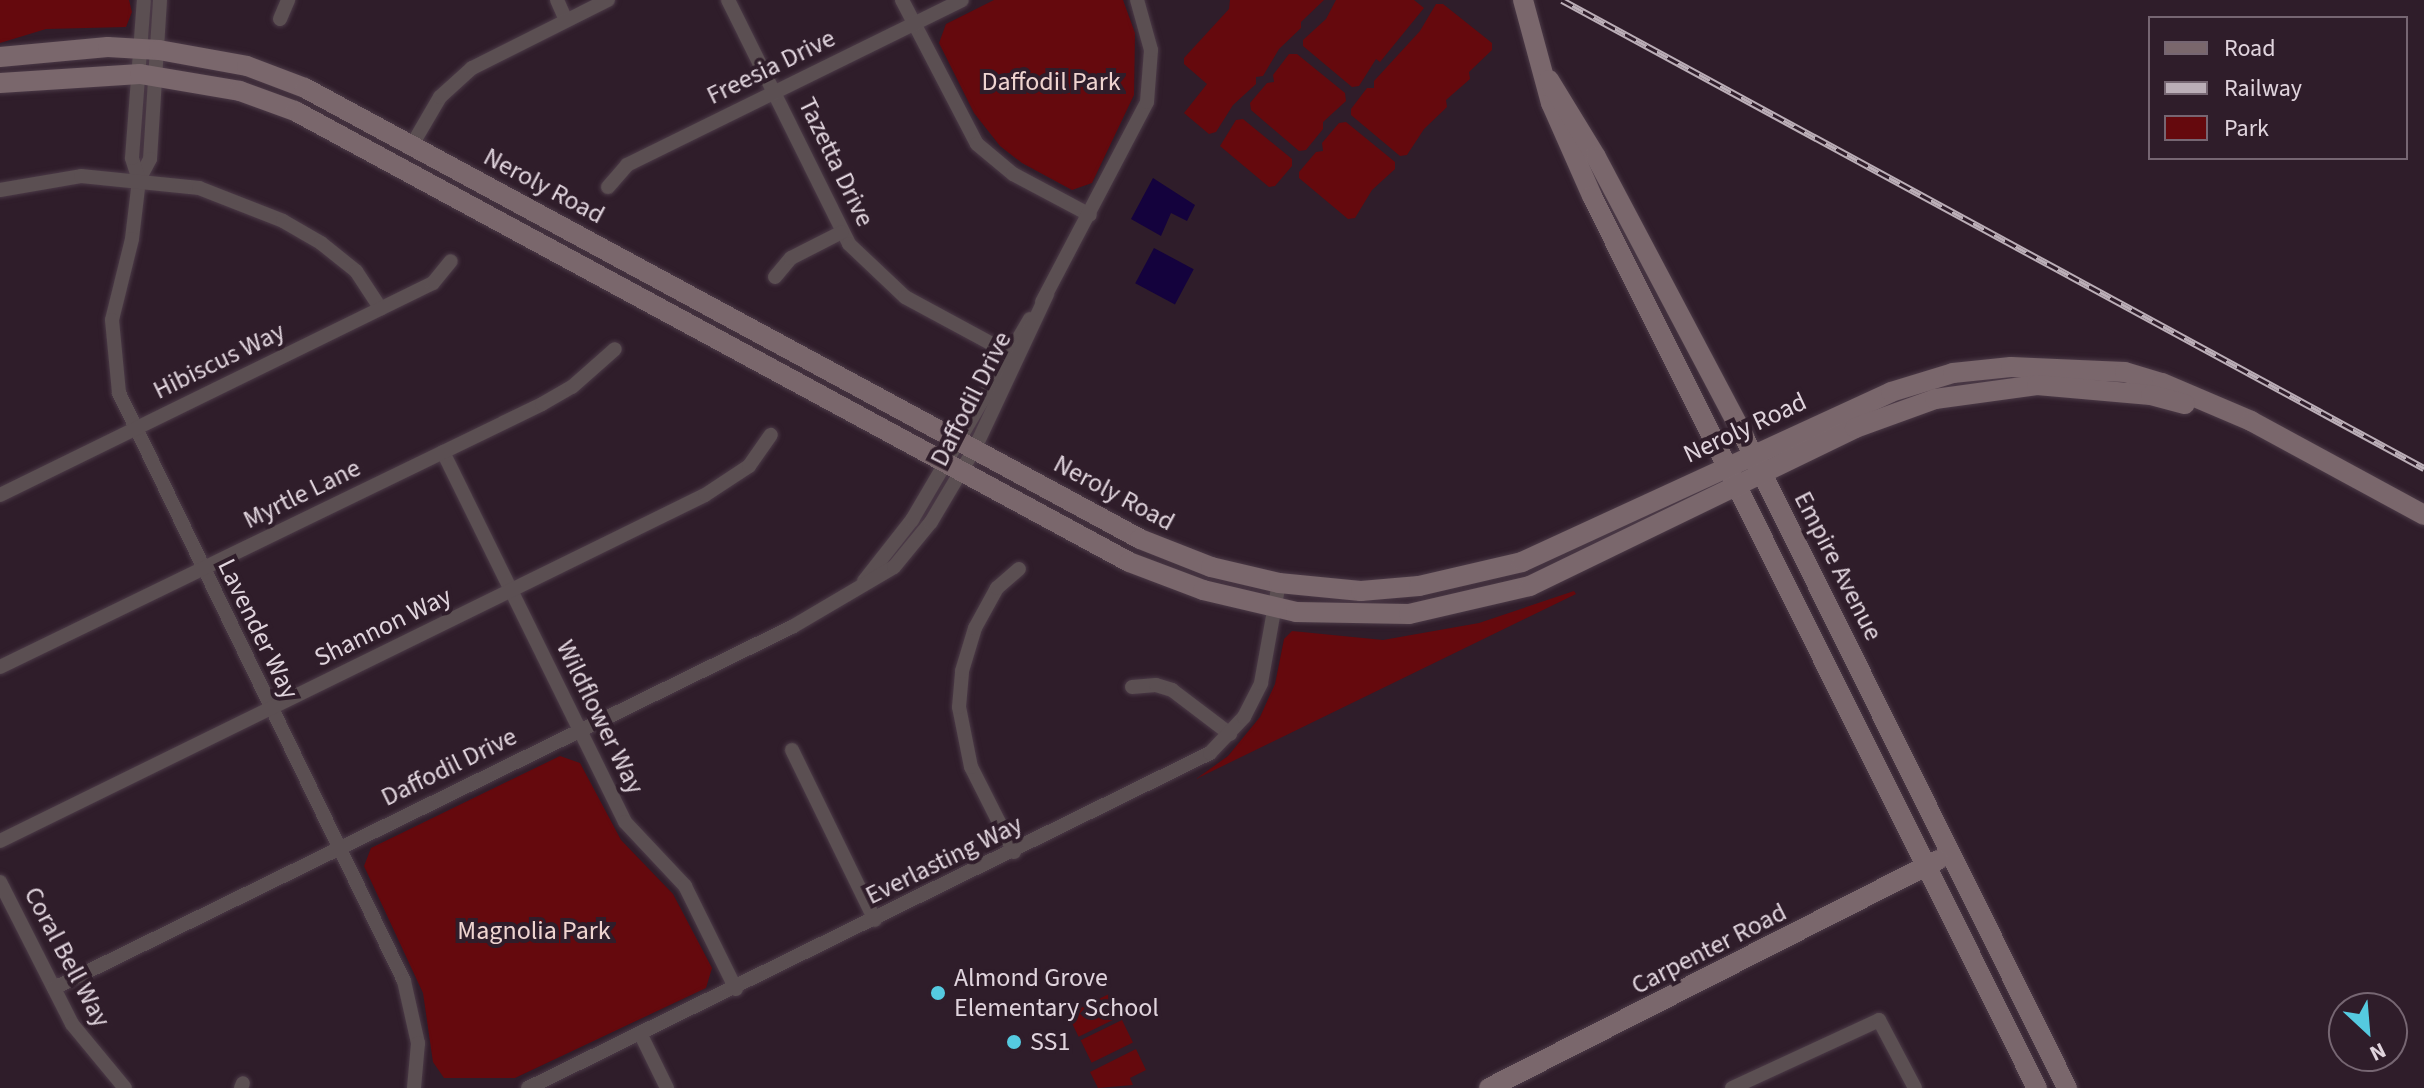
<!DOCTYPE html>
<style>
body{margin:0}
#map{position:relative;width:2424px;height:1088px;overflow:hidden;background:#2f1d2a;font-family:"Source Sans 3",sans-serif}
div>[style]{position:absolute}
[style*='--x']{left:calc(var(--x)*1px);top:calc(var(--y)*1px);width:calc(var(--w)*1px);rotate:calc(var(--a)*1deg)}
.green>*{inset:0;background:#65090d;transform-origin:0 0}
.water>*{inset:0;background:#14023d;transform-origin:0 0}
.roads{filter:drop-shadow(0 0 2px #4b3a47) drop-shadow(0 0 2px #4b3a47)}
.street>*{height:14px;margin:-7px;padding:0 7px;transform-origin:7px;border-radius:7px;background:#5b4f52}
.secondary>*{height:20px;margin:-10px;padding:0 10px;transform-origin:10px;border-radius:10px;background:#7a676c}
.rail>*{height:7px;margin-top:-3.5px;transform-origin:0;background:repeating-linear-gradient(90deg,#2f1d2a 0 12px,#bbaeb7 0 24px);box-sizing:border-box;border-block:2px solid #bbaeb7}
.dots>*{width:22px;height:22px;translate:-50% -50%;box-sizing:border-box;border:4px solid #2f1d2a;border-radius:50%}
span{translate:-50% -50%;white-space:nowrap;text-align:center;line-height:1.15;-webkit-text-stroke:8px #2f1d2a;paint-order:stroke}
.street-label{font-size:26px;color:#e0d4dd}
.park-label{font-size:26px;color:#efd4d0}
.poi-label{font-size:26px;color:#e0d4dd}
.left{translate:0 -50%;text-align:left}
.legend{position:absolute;left:2148px;top:16px;width:260px;height:144px;box-sizing:border-box;background:#2f1d2a;border:2px solid #766672;margin:0;padding:10px 14px;list-style:none;font-size:24px;color:#e0d4dd}
.legend li{display:flex;align-items:center;gap:16px;height:40px}
.legend b{width:40px;border:2px solid #766672}
.north{position:absolute;left:2328px;top:992px;width:80px;height:80px;box-sizing:border-box;background:#2f1d2a;border:2px solid #766672;border-radius:50%;rotate:154deg;font-size:22px;font-weight:700;line-height:32px;text-align:center;color:#e0d4dd}
.north::after{content:'';display:block;margin:auto;width:28px;height:36px;background:#55cae0;clip-path:polygon(50% 0,100% 100%,50% 72%,0 100%)}
</style>
<div id="map">
<div class="green">
<div style="clip-path:polygon(0 0,129px 0,132px 12px,126px 27px,46px 29px,0 43px)"></div>
<div style="clip-path:polygon(994px 0,1123px 0,1135px 33px,1134px 95px,1092px 183px,1072px 190px,1022px 163px,1000px 146px,974px 113px,939px 43px,946px 24px)"></div>
<div style="clip-path:polygon(1230px 0,1324px 0,1301px 22px,1301px 28px,1279px 49px,1263px 76px,1256px 77px,1256px 84px,1233px 105px,1216px 132px,1209px 134px,1184px 113px,1207px 84px,1184px 64px,1184px 58px,1229px 9px)"></div>
<div style="clip-path:polygon(1336px 0,1414px 0,1424px 8px,1380px 62px,1376px 59px,1359px 86px,1352px 87px,1303px 46px,1303px 40px,1326px 19px)"></div>
<div style="clip-path:polygon(1436px 4px,1443px 4px,1492px 43px,1492px 50px,1469px 72px,1470px 79px,1446px 100px,1447px 107px,1424px 129px,1407px 155px,1400px 156px,1351px 115px,1351px 109px,1367px 88px,1374px 88px,1374px 81px,1420px 31px)"></div>
<div style="clip-path:polygon(1289px 54px,1297px 54px,1345px 93px,1346px 101px,1323px 122px,1323px 129px,1306px 150px,1299px 151px,1251px 110px,1250px 103px,1267px 83px,1274px 82px,1273px 75px)"></div>
<div style="clip-path:polygon(1243px 119px,1292px 159px,1292px 166px,1275px 186px,1269px 187px,1220px 146px,1236px 120px)"></div>
<div style="clip-path:polygon(1346px 122px,1395px 162px,1395px 169px,1372px 190px,1355px 218px,1348px 219px,1299px 178px,1299px 172px,1316px 152px,1323px 151px,1322px 143px,1339px 123px)"></div>
<div style="clip-path:polygon(1574px 591px,1576px 594px,1196px 779px,1228px 756px,1260px 717px,1275px 684px,1284px 639px,1292px 631px,1383px 640px,1479px 623px)"></div>
<div style="clip-path:polygon(560px 756px,580px 763px,621px 840px,673px 894px,712px 968px,706px 988px,515px 1078px,444px 1078px,433px 1062px,423px 993px,364px 866px,371px 848px)"></div>
<div style="left:1109px;top:994px;width:25px;height:46px;rotate:64deg"></div>
<div style="left:1122px;top:1020px;width:25px;height:46px;rotate:64deg"></div>
<div style="clip-path:polygon(1136px 1049px,1146px 1070px,1130px 1078px,1133px 1085px,1098px 1088px,1090px 1072px)"></div>
</div>
<div class="water">
<div style="clip-path:polygon(1153px 178px,1195px 205px,1187px 221px,1171px 213px,1161px 236px,1131px 219px)"></div>
<div style="left:1154px;top:248px;width:45px;height:40px;rotate:28deg"></div>
</div>
<div class="roads">
<div class="street">
<div style="--x:160;--y:0;--w:159;--a:93.6"></div>
<div style="--x:150;--y:159;--w:24;--a:118"></div>
<div style="--x:139;--y:180;--w:59;--a:96.8"></div>
<div style="--x:132;--y:239;--w:83;--a:103.9"></div>
<div style="--x:112;--y:320;--w:73;--a:84.5"></div>
<div style="--x:119;--y:393;--w:653;--a:64.14"></div>
<div style="--x:404;--y:981;--w:64;--a:77.3"></div>
<div style="--x:418;--y:1043;--w:45;--a:95.1"></div>
<div style="--x:557;--y:0;--w:22;--a:66"></div>
<div style="--x:728;--y:0;--w:272;--a:63.6"></div>
<div style="--x:849;--y:244;--w:77;--a:43.4"></div>
<div style="--x:905;--y:297;--w:126;--a:28.4"></div>
<div style="--x:902;--y:0;--w:162;--a:62.5"></div>
<div style="--x:977;--y:144;--w:47;--a:39.8"></div>
<div style="--x:1013;--y:174;--w:87;--a:28"></div>
<div style="--x:280;--y:19;--w:21;--a:-67"></div>
<div style="--x:412;--y:145;--w:56;--a:-59.7"></div>
<div style="--x:440;--y:97;--w:43;--a:-42.2"></div>
<div style="--x:472;--y:68;--w:152;--a:-26.6"></div>
<div style="--x:139;--y:180;--w:23;--a:-108"></div>
<div style="--x:132;--y:158;--w:158;--a:-85.7"></div>
<div style="--x:608;--y:187;--w:29;--a:-49"></div>
<div style="--x:627;--y:165;--w:373;--a:-26.2"></div>
<div style="--x:0;--y:190;--w:82;--a:-9.8"></div>
<div style="--x:81;--y:176;--w:119;--a:5.8"></div>
<div style="--x:199;--y:188;--w:90;--a:21.4"></div>
<div style="--x:283;--y:221;--w:44;--a:30.1"></div>
<div style="--x:321;--y:243;--w:45;--a:38.7"></div>
<div style="--x:356;--y:271;--w:45;--a:56.7"></div>
<div style="--x:775;--y:277;--w:25;--a:-50"></div>
<div style="--x:791;--y:258;--w:57;--a:-27"></div>
<div style="--x:1042;--y:302;--w:226;--a:-62.3"></div>
<div style="--x:1147;--y:102;--w:52;--a:-85.6"></div>
<div style="--x:1151;--y:50;--w:52;--a:-105.6"></div>
<div style="--x:443;--y:452;--w:412;--a:63.8"></div>
<div style="--x:625;--y:822;--w:88;--a:46.8"></div>
<div style="--x:685;--y:886;--w:115;--a:63.7"></div>
<div style="--x:0;--y:495;--w:482;--a:-26.1"></div>
<div style="--x:433;--y:283;--w:28;--a:-51"></div>
<div style="--x:864;--y:581;--w:78;--a:-51.8"></div>
<div style="--x:912;--y:520;--w:233;--a:-59.6"></div>
<div style="--x:0;--y:667;--w:602;--a:-25.88"></div>
<div style="--x:542;--y:404;--w:34;--a:-30"></div>
<div style="--x:572;--y:387;--w:57;--a:-41.5"></div>
<div style="--x:1132;--y:687;--w:24;--a:-5"></div>
<div style="--x:1156;--y:685;--w:17;--a:17"></div>
<div style="--x:1172;--y:690;--w:73;--a:37.2"></div>
<div style="--x:792;--y:750;--w:189;--a:64"></div>
<div style="--x:0;--y:841;--w:785;--a:-26.14"></div>
<div style="--x:705;--y:495;--w:53;--a:-33.4"></div>
<div style="--x:749;--y:466;--w:38;--a:-55"></div>
<div style="--x:1014;--y:852;--w:95;--a:-116.8"></div>
<div style="--x:971;--y:767;--w:61;--a:-101.3"></div>
<div style="--x:959;--y:707;--w:36;--a:-85"></div>
<div style="--x:962;--y:671;--w:45;--a:-73.2"></div>
<div style="--x:975;--y:628;--w:46;--a:-61.2"></div>
<div style="--x:997;--y:588;--w:29;--a:-41"></div>
<div style="--x:0;--y:882;--w:159;--a:63.1"></div>
<div style="--x:72;--y:1024;--w:83;--a:50.4"></div>
<div style="--x:54;--y:988;--w:822;--a:-26.07"></div>
<div style="--x:792;--y:627;--w:118;--a:-30.5"></div>
<div style="--x:894;--y:567;--w:58;--a:-50.6"></div>
<div style="--x:931;--y:522;--w:86;--a:-59.3"></div>
<div style="--x:975;--y:448;--w:170;--a:-64.9"></div>
<div style="--x:641;--y:1035;--w:59;--a:63.9"></div>
<div style="--x:241;--y:1088;--w:5;--a:-68"></div>
<div style="--x:528;--y:1088;--w:760;--a:-26.16"></div>
<div style="--x:1210;--y:753;--w:50;--a:-46.6"></div>
<div style="--x:1244;--y:717;--w:38;--a:-63"></div>
<div style="--x:1261;--y:683;--w:102;--a:-79.8"></div>
<div style="--x:1732;--y:1088;--w:162;--a:-24.8"></div>
<div style="--x:1879;--y:1020;--w:77;--a:62.1"></div>
</div>
<div class="secondary">
<div style="--x:1523;--y:0;--w:107;--a:74.8"></div>
<div style="--x:1551;--y:103;--w:102;--a:66.2"></div>
<div style="--x:1592;--y:196;--w:997;--a:63.49"></div>
<div style="--x:0;--y:57;--w:108;--a:-5.3"></div>
<div style="--x:108;--y:47;--w:51;--a:3.4"></div>
<div style="--x:159;--y:50;--w:89;--a:10.3"></div>
<div style="--x:247;--y:66;--w:62;--a:20.8"></div>
<div style="--x:305;--y:88;--w:949;--a:28.37"></div>
<div style="--x:1140;--y:539;--w:76;--a:21.5"></div>
<div style="--x:1211;--y:567;--w:70;--a:13.2"></div>
<div style="--x:1279;--y:583;--w:82;--a:5.6"></div>
<div style="--x:1361;--y:591;--w:58;--a:-4.9"></div>
<div style="--x:1419;--y:586;--w:106;--a:-13.1"></div>
<div style="--x:1522;--y:562;--w:406;--a:-24.7"></div>
<div style="--x:1891;--y:392;--w:65;--a:-17"></div>
<div style="--x:1953;--y:373;--w:58;--a:-5.9"></div>
<div style="--x:2011;--y:367;--w:114;--a:2.5"></div>
<div style="--x:2125;--y:372;--w:39;--a:17"></div>
<div style="--x:2162;--y:383;--w:97;--a:23.1"></div>
<div style="--x:2251;--y:421;--w:197;--a:28.5"></div>
<div style="--x:1549;--y:80;--w:90;--a:58.6"></div>
<div style="--x:1596;--y:157;--w:317;--a:62.1"></div>
<div style="--x:1744;--y:437;--w:727;--a:63.61"></div>
<div style="--x:0;--y:83;--w:140;--a:-3.7"></div>
<div style="--x:140;--y:74;--w:101;--a:9.6"></div>
<div style="--x:240;--y:91;--w:59;--a:20"></div>
<div style="--x:295;--y:111;--w:948;--a:28.4"></div>
<div style="--x:1129;--y:562;--w:79;--a:20.7"></div>
<div style="--x:1203;--y:590;--w:96;--a:13.3"></div>
<div style="--x:1296;--y:612;--w:113;--a:1"></div>
<div style="--x:1409;--y:614;--w:124;--a:-13"></div>
<div style="--x:1530;--y:586;--w:361;--a:-25.9"></div>
<div style="--x:1855;--y:428;--w:85;--a:-19.9"></div>
<div style="--x:1935;--y:399;--w:103;--a:-7.8"></div>
<div style="--x:2037;--y:385;--w:114;--a:5"></div>
<div style="--x:2151;--y:395;--w:35;--a:15"></div>
<div style="--x:1489;--y:1088;--w:504;--a:-26.92"></div>
</div>
</div>
<div class="rail">
<div style="--x:1562;--y:0;--w:981;--a:28.5"></div>
</div>
<div class="dots">
<div style="left:938px;top:993px;background:#55cae0"></div>
<div style="left:1014px;top:1042px;background:#55cae0"></div>
</div>
<div class="street-label">
<span style="left:771px;top:67px;rotate:-26deg">Freesia Drive</span>
<span style="left:836px;top:162px;rotate:64deg">Tazetta Drive</span>
<span style="left:544px;top:186px;rotate:28deg">Neroly Road</span>
<span style="left:219px;top:361px;rotate:-26deg">Hibiscus Way</span>
<span style="left:971px;top:399px;rotate:-63deg">Daffodil Drive</span>
<span style="left:1745px;top:428px;rotate:-25deg">Neroly Road</span>
<span style="left:1114px;top:493px;rotate:28deg">Neroly Road</span>
<span style="left:302px;top:494px;rotate:-26deg">Myrtle Lane</span>
<span style="left:1838px;top:566px;rotate:63deg">Empire Avenue</span>
<span style="left:383px;top:627px;rotate:-26deg">Shannon Way</span>
<span style="left:258px;top:629px;rotate:64deg">Lavender Way</span>
<span style="left:600px;top:717px;rotate:64deg">Wildflower Way</span>
<span style="left:449px;top:767px;rotate:-26deg">Daffodil Drive</span>
<span style="left:944px;top:860px;rotate:-26deg">Everlasting Way</span>
<span style="left:1709px;top:949px;rotate:-27deg">Carpenter Road</span>
<span style="left:67px;top:957px;rotate:62deg">Coral Bell Way</span>
</div>
<div class="park-label">
<span style="left:1051px;top:82px">Daffodil Park</span>
<span style="left:534px;top:931px">Magnolia Park</span>
</div>
<div class="poi-label">
<span class="left" style="left:954px;top:993px">Almond Grove<br>Elementary School</span>
<span class="left" style="left:1030px;top:1042px">SS1</span>
</div>
<ul class="legend">
<li><b style="height:10px;background:#7a676c"></b>Road</li>
<li><b style="height:10px;background:#bbaeb7"></b>Railway</li>
<li><b style="height:22px;background:#65090d"></b>Park</li>
</ul>
<div class="north">N</div>
</div>
